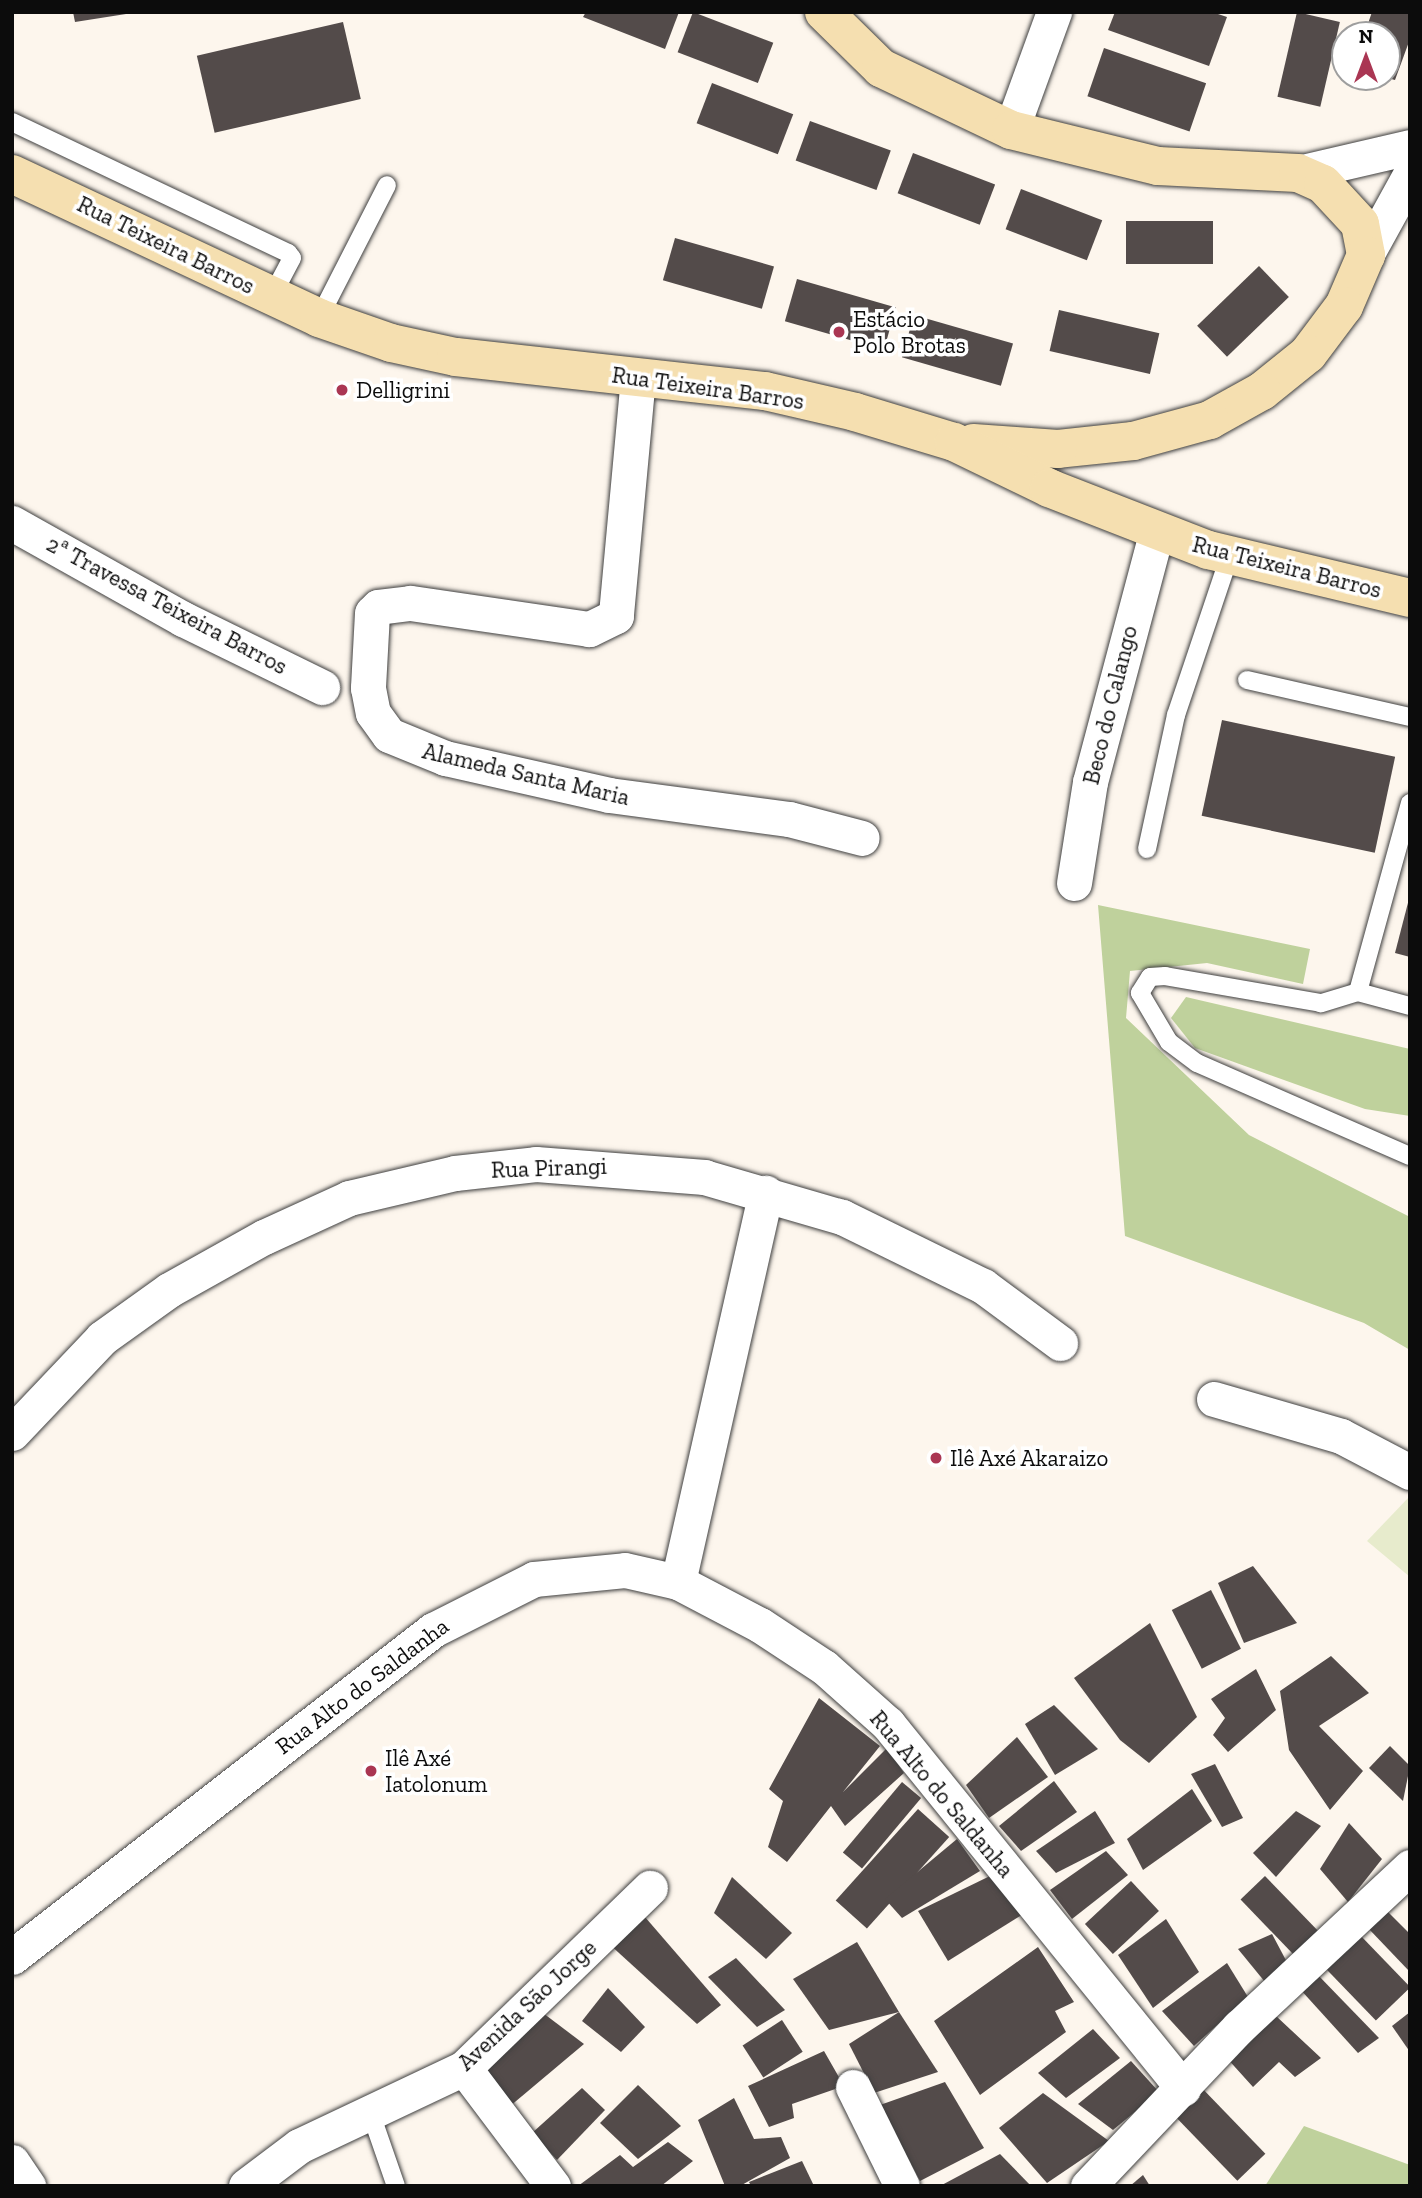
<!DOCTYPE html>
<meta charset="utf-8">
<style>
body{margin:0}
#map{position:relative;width:1422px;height:2198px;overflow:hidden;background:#fdf6ed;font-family:"Zilla Slab",serif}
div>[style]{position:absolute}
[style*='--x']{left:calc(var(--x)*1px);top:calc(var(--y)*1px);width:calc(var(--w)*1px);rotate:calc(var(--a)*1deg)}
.forest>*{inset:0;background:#bfd19c}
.pitch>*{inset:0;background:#e7ebcc}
.building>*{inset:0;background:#534b4a;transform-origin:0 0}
.roads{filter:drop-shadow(0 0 2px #3f3f3f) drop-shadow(0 0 2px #3f3f3f)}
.lane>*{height:18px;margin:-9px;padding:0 9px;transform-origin:9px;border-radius:9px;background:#fff}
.street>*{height:35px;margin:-17.5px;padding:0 17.5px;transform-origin:17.5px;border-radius:17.5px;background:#fff}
.secondary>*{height:38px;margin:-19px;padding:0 19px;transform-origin:19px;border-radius:19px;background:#f5dfb0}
.dots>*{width:19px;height:19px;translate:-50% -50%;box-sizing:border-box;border:4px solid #fff;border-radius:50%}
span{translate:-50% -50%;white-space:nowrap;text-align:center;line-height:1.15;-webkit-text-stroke:7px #fff;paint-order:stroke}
.street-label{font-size:23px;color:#0c0c0c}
.poi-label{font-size:23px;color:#0c0c0c}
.left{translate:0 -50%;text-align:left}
.frame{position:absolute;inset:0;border:14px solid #0c0c0c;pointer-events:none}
.north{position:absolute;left:1331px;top:21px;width:70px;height:70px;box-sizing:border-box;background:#fff;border:2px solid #9e9e9e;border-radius:50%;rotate:0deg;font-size:19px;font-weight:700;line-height:28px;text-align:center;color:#0c0c0c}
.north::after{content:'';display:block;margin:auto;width:24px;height:32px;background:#aa3653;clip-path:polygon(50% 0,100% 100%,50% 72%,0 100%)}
</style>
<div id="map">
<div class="forest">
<div style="clip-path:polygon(1098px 905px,1310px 949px,1303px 984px,1207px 963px,1130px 971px,1126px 1018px,1249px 1135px,1410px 1217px,1410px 1350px,1364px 1323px,1125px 1236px)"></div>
<div style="clip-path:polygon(1186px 997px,1410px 1049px,1410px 1116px,1365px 1109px,1195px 1048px,1171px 1018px)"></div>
<div style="clip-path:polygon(1304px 2126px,1410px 2165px,1410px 2186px,1265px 2186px)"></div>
</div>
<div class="pitch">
<div style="clip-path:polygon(1410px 1496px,1410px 1577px,1367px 1541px)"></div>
</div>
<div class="building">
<div style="clip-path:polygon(73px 12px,126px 12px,126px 14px,75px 22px)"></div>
<div style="clip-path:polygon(586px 12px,679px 12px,665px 49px,583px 17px)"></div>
<div style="left:693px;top:12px;width:86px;height:43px;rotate:21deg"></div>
<div style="clip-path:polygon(1115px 12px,1212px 12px,1227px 17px,1209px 66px,1108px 30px)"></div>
<div style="left:1297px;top:12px;width:44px;height:87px;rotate:13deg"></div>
<div style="clip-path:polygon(1372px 12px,1410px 12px,1410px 39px,1395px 80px,1387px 78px,1387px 35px,1364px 35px)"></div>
<div style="left:343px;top:22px;width:79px;height:150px;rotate:77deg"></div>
<div style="left:1104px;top:48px;width:108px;height:51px;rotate:19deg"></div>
<div style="left:712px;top:83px;width:87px;height:43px;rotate:21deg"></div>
<div style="left:810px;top:121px;width:86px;height:42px;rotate:20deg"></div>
<div style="left:913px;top:153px;width:88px;height:43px;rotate:21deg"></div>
<div style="left:1021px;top:189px;width:87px;height:43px;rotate:21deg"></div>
<div style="left:1126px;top:221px;width:87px;height:43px"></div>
<div style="left:675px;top:238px;width:103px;height:44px;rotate:16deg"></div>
<div style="left:1259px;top:266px;width:43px;height:86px;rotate:46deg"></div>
<div style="left:797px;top:279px;width:103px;height:44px;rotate:16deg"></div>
<div style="left:1059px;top:310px;width:103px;height:42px;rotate:13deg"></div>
<div style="left:914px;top:315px;width:103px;height:44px;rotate:16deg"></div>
<div style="left:1222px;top:720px;width:177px;height:98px;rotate:12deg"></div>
<div style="clip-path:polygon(1410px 895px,1410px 957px,1395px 953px)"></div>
<div style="clip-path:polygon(1253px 1566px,1297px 1623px,1244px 1643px,1218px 1583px)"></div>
<div style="left:1211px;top:1590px;width:66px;height:44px;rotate:63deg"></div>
<div style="clip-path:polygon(1150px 1623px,1197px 1717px,1149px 1763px,1120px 1740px,1074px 1678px)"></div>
<div style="clip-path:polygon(1331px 1656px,1369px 1693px,1319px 1726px,1363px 1771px,1330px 1810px,1289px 1750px,1280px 1691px)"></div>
<div style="clip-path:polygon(1256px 1669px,1276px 1710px,1228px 1752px,1213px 1735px,1225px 1718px,1211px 1699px)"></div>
<div style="clip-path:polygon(819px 1698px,880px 1746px,843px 1792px,887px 1748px,904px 1773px,845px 1826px,831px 1806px,787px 1862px,768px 1847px,783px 1801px,769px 1789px)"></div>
<div style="clip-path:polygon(1054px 1705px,1098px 1749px,1055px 1775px,1025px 1724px)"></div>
<div style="clip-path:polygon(1017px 1737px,1048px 1777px,989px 1818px,966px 1785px)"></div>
<div style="clip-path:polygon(1390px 1746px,1410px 1766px,1403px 1801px,1369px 1768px)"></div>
<div style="clip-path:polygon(1215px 1764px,1243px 1818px,1222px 1827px,1191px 1774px)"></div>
<div style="clip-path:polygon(1054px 1781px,1077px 1812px,1021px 1851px,999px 1826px)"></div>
<div style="left:902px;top:1782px;width:25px;height:92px;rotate:40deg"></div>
<div style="clip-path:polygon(1192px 1789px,1212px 1821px,1143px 1870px,1127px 1839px)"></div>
<div style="left:918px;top:1809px;width:42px;height:123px;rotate:42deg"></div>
<div style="clip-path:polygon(1095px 1811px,1115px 1843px,1056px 1873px,1036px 1851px)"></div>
<div style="clip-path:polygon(1296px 1811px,1321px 1826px,1276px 1877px,1253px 1853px)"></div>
<div style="clip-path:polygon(1349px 1823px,1382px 1859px,1348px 1902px,1320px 1869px)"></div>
<div style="clip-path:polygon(957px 1839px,980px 1871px,902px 1918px,885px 1899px)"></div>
<div style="clip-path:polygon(1106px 1851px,1128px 1875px,1072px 1919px,1050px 1890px)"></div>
<div style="clip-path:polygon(990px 1876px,1025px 1913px,948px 1961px,918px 1911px)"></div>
<div style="left:1265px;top:1876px;width:79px;height:34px;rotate:46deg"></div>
<div style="clip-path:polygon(732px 1877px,792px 1933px,766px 1959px,714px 1913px)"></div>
<div style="left:1131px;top:1881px;width:41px;height:63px;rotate:47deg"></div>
<div style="clip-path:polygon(1384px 1908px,1410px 1934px,1410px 1972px,1368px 1928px)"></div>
<div style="clip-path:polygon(645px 1917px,721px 2005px,697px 2024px,608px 1943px)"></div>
<div style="clip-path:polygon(1166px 1919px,1199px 1972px,1153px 2008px,1118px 1955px)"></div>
<div style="clip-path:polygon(1272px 1934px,1289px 1966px,1265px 1982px,1238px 1949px)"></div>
<div style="left:1359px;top:1934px;width:74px;height:48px;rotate:46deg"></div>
<div style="clip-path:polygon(857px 1942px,899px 2012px,829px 2030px,793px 1979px)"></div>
<div style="clip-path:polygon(1038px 1947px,1074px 2002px,1055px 2011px,1066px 2032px,980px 2095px,934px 2021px)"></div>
<div style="clip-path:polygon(736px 1958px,785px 2010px,757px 2027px,708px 1977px)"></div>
<div style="clip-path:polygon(1227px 1963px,1248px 1997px,1194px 2046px,1162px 2011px)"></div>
<div style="clip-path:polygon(1315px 1972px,1379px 2038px,1358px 2053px,1299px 1988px)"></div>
<div style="clip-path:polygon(608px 1988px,645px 2027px,621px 2052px,582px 2021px)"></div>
<div style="clip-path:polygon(899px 2012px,938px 2072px,874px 2093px,849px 2044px)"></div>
<div style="clip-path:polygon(1410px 2012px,1410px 2052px,1392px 2026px)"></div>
<div style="clip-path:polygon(543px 2013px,584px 2044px,509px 2107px,482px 2071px)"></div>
<div style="clip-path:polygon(1276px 2016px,1321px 2058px,1295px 2077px,1279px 2062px,1253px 2087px,1225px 2056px)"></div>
<div style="left:782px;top:2020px;width:38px;height:47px;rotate:57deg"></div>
<div style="clip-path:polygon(1093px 2029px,1120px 2058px,1066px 2098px,1038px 2073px)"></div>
<div style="clip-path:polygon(824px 2051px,844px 2086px,792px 2104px,794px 2118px,769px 2127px,748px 2086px)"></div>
<div style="clip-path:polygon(1131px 2061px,1159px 2092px,1113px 2130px,1078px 2104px)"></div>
<div style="clip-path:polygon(945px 2082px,984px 2148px,920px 2181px,880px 2105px)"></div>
<div style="left:1198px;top:2084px;width:97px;height:39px;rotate:46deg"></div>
<div style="clip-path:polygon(638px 2085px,681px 2126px,638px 2159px,600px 2123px)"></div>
<div style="clip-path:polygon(582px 2088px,605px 2110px,557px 2160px,532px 2133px)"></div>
<div style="clip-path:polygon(1043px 2093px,1109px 2141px,1047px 2183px,999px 2128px)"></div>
<div style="clip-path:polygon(734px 2098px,754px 2139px,781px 2137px,790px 2158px,740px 2186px,725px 2186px,698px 2120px)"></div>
<div style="clip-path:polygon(668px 2142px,693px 2161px,661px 2186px,578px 2186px,620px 2155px,633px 2167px)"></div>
<div style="clip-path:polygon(1000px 2154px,1031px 2186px,940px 2186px)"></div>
<div style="clip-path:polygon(802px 2161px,814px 2186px,751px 2186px,749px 2182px)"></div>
<div style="clip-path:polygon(1143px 2175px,1150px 2186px,1130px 2186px)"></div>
</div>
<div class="roads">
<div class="lane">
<div style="--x:12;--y:122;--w:306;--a:25.4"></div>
<div style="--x:288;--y:253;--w:6;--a:51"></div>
<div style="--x:292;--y:258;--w:43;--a:117.8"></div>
<div style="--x:319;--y:318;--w:149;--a:-62.9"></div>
<div style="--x:1247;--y:680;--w:167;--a:12.8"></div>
<div style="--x:1410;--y:803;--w:196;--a:105.4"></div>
<div style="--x:1358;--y:992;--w:39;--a:163"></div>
<div style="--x:1321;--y:1003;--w:158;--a:-170.2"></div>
<div style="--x:1165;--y:976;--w:15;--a:176"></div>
<div style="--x:1150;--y:977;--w:19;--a:122"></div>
<div style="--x:1140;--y:993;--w:57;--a:59.4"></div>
<div style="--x:1169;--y:1042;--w:35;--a:37"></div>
<div style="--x:1197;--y:1063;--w:232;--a:23.6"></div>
<div style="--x:1147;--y:849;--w:137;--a:-77.8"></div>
<div style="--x:1176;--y:715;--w:169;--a:-71.4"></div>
<div style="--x:1358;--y:992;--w:54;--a:15.1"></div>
<div style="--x:371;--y:2114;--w:76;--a:70.9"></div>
</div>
<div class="street">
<div style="--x:1011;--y:130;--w:126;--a:-70"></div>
<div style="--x:1298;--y:173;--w:115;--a:-13.1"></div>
<div style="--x:1366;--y:255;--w:91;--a:-61.2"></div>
<div style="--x:638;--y:377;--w:240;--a:95.3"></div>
<div style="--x:616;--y:616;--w:30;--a:154"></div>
<div style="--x:589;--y:629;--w:181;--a:-171.7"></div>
<div style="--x:410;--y:603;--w:32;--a:173"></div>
<div style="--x:378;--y:607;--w:8;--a:135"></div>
<div style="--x:372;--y:613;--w:75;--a:93.1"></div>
<div style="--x:368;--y:688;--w:25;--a:79"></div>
<div style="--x:373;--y:713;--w:27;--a:54"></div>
<div style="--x:389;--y:735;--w:61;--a:22.3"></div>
<div style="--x:445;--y:758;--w:168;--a:12.7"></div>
<div style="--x:609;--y:795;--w:182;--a:7.6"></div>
<div style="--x:789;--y:819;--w:75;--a:14.6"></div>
<div style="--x:12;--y:523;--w:196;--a:29.3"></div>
<div style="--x:183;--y:619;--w:155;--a:26.1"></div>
<div style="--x:1074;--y:883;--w:102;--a:-81"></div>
<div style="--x:1090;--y:782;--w:261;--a:-75.1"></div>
<div style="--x:1214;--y:1399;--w:132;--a:16.2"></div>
<div style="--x:1341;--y:1436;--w:78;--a:27.6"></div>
<div style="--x:12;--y:1433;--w:131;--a:-46.5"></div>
<div style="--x:102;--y:1338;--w:82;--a:-35.6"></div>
<div style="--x:169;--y:1290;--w:109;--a:-29.2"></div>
<div style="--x:264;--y:1237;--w:94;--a:-24.6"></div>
<div style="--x:349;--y:1198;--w:109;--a:-13.3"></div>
<div style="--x:455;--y:1173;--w:81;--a:-6.3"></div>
<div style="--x:536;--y:1164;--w:169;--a:4.4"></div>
<div style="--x:704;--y:1177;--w:144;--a:16.2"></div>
<div style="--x:842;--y:1217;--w:157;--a:26.1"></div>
<div style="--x:983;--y:1286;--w:96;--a:36.5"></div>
<div style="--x:678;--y:1582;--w:399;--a:-77.3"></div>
<div style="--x:12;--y:1957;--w:533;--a:-37.84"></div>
<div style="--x:433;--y:1630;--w:113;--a:-26.8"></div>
<div style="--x:534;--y:1579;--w:91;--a:-5.6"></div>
<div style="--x:625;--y:1570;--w:54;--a:12.8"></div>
<div style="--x:678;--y:1582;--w:93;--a:27.7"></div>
<div style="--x:760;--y:1625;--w:77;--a:33.3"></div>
<div style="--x:824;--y:1667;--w:86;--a:41.7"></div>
<div style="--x:888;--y:1724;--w:469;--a:51"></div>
<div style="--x:464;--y:2068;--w:148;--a:53"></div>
<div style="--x:853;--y:2087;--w:110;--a:63.7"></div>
<div style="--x:12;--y:2162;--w:29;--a:56"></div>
<div style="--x:246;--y:2186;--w:66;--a:-37"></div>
<div style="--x:299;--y:2146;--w:183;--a:-25.3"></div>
<div style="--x:464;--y:2068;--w:259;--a:-44.1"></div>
<div style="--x:1088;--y:2186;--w:219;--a:-46.5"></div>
<div style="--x:1239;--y:2027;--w:234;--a:-43.1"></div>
</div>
<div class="secondary">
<div style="--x:824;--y:12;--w:80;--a:44.5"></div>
<div style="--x:881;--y:68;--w:144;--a:25.5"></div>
<div style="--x:1011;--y:130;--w:151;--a:13.8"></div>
<div style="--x:1158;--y:166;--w:140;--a:2.9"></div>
<div style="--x:1298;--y:173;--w:27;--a:24"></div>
<div style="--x:1323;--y:184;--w:54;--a:47.2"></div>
<div style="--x:1360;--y:224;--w:32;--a:79"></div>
<div style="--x:1366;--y:255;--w:56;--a:113.3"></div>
<div style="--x:1344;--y:306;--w:60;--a:126.9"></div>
<div style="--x:1308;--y:354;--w:59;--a:141.2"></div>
<div style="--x:1262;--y:391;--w:60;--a:150.9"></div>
<div style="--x:1210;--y:420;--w:80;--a:164.7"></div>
<div style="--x:1133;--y:441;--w:75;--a:173.9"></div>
<div style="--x:1058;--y:449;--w:85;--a:-176"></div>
<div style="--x:12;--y:174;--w:339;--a:25.1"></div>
<div style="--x:319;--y:318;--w:76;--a:19.1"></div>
<div style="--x:391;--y:343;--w:66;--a:12.2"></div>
<div style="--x:456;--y:357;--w:311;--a:6.3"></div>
<div style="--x:765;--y:391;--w:92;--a:13.1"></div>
<div style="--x:855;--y:412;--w:103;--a:16.9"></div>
<div style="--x:954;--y:442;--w:106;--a:25.8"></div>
<div style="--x:1049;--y:488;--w:171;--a:21.3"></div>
<div style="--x:1208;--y:550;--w:208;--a:13.4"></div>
</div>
</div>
<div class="dots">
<div style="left:839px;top:332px;background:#aa3653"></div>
<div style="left:342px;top:390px;background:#aa3653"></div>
<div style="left:936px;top:1458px;background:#aa3653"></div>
<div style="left:371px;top:1771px;background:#aa3653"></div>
</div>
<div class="street-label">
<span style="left:166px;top:245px;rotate:26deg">Rua Teixeira Barros</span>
<span style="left:708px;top:388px;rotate:8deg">Rua Teixeira Barros</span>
<span style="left:1287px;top:567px;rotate:14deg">Rua Teixeira Barros</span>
<span style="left:167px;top:605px;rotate:28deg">2ª Travessa Teixeira Barros</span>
<span style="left:1110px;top:705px;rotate:-76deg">Beco do Calango</span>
<span style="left:526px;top:774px;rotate:13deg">Alameda Santa Maria</span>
<span style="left:549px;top:1168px;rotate:-2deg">Rua Pirangi</span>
<span style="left:362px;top:1686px;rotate:-37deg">Rua Alto do Saldanha</span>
<span style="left:942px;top:1794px;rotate:50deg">Rua Alto do Saldanha</span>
<span style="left:527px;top:2005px;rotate:-43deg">Avenida São Jorge</span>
</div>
<div class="poi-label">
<span class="left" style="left:853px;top:332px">Estácio<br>Polo Brotas</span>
<span class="left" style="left:356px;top:390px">Delligrini</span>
<span class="left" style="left:950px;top:1458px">Ilê Axé Akaraizo</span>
<span class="left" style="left:385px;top:1771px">Ilê Axé<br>Iatolonum</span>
</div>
<div class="frame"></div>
<div class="north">N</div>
</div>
